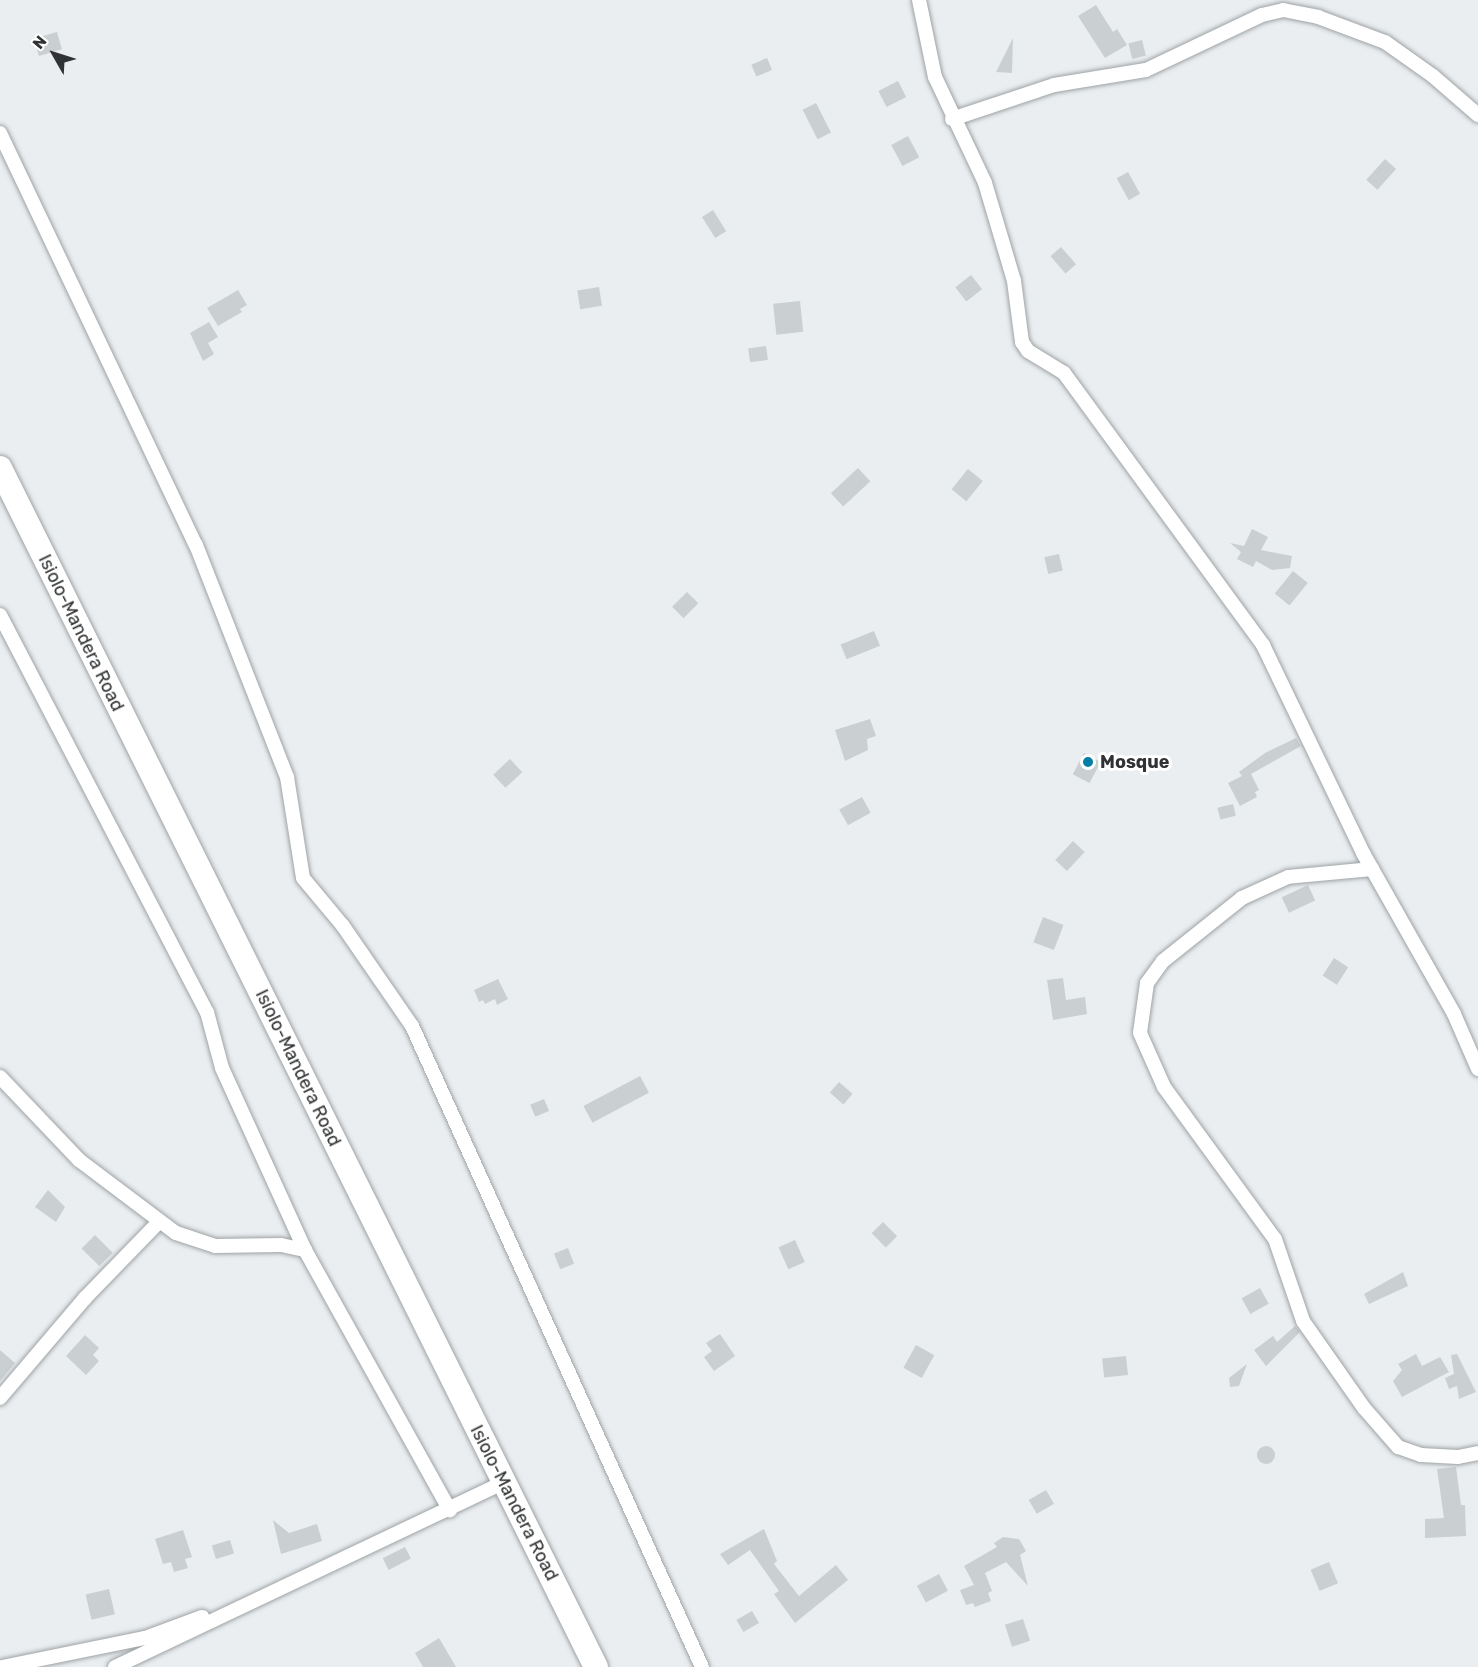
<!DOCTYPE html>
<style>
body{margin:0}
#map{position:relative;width:1478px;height:1667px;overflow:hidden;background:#eaeef1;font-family:Rubik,sans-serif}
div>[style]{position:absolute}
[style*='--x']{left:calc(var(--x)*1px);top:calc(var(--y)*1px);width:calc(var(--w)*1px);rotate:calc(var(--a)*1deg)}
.building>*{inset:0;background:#cacfd1;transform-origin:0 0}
.round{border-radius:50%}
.roads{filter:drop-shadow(0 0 2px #9ea3a5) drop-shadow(0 0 2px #9ea3a5)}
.street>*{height:14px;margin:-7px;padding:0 7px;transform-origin:7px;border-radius:7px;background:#fff}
.highway>*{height:24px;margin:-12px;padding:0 12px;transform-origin:12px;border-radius:12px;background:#fff}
.dots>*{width:16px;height:16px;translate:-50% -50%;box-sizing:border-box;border:3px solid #fff;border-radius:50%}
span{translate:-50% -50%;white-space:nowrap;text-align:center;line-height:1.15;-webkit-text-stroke:6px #fff;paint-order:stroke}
.street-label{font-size:18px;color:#303233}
.poi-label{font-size:18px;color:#303233;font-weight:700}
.left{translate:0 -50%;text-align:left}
.north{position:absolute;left:24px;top:24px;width:60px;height:60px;-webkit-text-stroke:4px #fff;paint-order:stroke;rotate:309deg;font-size:16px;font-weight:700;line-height:24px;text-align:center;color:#303233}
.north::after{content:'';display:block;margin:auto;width:21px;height:27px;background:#303233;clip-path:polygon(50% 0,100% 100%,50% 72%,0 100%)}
</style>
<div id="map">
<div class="building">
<div style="clip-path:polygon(1096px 5px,1113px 32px,1117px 29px,1127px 45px,1105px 58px,1078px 16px)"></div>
<div style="left:57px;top:32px;width:18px;height:24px;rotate:74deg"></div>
<div style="clip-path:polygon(1013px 38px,1012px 73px,996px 72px)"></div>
<div style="left:1142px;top:40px;width:16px;height:14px;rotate:76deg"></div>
<div style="left:767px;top:58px;width:13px;height:17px;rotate:67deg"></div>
<div style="left:898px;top:81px;width:18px;height:22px;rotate:63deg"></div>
<div style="left:816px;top:103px;width:33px;height:15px;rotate:63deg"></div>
<div style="left:908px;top:136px;width:24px;height:19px;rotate:62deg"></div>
<div style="left:1385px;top:159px;width:15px;height:28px;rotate:42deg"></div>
<div style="left:1128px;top:172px;width:25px;height:13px;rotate:61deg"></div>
<div style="left:713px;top:210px;width:25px;height:13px;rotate:58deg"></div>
<div style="left:1061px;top:247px;width:23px;height:14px;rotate:49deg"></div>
<div style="left:971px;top:275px;width:18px;height:20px;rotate:52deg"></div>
<div style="left:599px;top:287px;width:19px;height:22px;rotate:81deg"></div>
<div style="clip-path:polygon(238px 290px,247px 305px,240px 309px,242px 312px,218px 326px,207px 308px)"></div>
<div style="left:800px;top:301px;width:31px;height:27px;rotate:84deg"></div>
<div style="clip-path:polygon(209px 322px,218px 337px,208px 343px,214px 354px,203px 361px,190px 333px)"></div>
<div style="left:766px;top:346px;width:14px;height:18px;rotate:82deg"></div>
<div style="left:858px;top:468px;width:18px;height:37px;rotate:47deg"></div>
<div style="left:968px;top:469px;width:19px;height:26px;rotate:39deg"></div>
<div style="clip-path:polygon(1252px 529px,1268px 537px,1261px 550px,1292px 556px,1290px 568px,1272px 570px,1256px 561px,1253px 567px,1237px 559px,1241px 552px,1230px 543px,1244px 546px)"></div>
<div style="left:1059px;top:554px;width:17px;height:15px;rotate:77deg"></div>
<div style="left:1293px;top:571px;width:19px;height:29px;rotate:39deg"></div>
<div style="left:687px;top:592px;width:16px;height:21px;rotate:45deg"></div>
<div style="left:874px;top:631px;width:16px;height:36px;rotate:68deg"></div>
<div style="clip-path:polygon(870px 719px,876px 736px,867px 739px,868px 750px,845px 761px,835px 730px)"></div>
<div style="clip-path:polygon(1296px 738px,1301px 746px,1251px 774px,1259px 790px,1255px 792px,1257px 797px,1240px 806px,1228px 783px,1242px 776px,1239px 772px,1265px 753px)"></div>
<div style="left:1084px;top:753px;width:19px;height:24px;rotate:28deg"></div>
<div style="left:510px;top:759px;width:18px;height:23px;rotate:47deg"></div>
<div style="left:862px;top:797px;width:18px;height:26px;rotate:61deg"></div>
<div style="left:1233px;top:804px;width:12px;height:16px;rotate:76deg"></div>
<div style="left:1073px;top:841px;width:16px;height:26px;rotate:43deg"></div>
<div style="left:1308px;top:885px;width:17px;height:29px;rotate:65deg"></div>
<div style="left:1043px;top:917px;width:22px;height:27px;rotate:21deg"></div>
<div style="left:1334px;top:958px;width:17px;height:21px;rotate:33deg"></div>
<div style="clip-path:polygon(1063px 978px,1066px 1000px,1085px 997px,1087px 1014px,1053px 1020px,1047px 980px)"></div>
<div style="clip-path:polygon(498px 979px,508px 999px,497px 1005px,495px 999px,485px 1004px,483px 1000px,479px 1002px,474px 990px)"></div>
<div style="left:640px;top:1076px;width:19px;height:64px;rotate:62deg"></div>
<div style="left:839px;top:1082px;width:18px;height:14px;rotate:41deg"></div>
<div style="left:544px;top:1099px;width:13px;height:15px;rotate:67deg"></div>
<div style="clip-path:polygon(48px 1190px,65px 1207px,56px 1222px,35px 1207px)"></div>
<div style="left:883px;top:1222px;width:20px;height:16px;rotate:45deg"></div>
<div style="left:95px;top:1235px;width:25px;height:19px;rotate:45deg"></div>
<div style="left:795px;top:1240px;width:24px;height:18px;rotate:66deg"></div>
<div style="left:568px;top:1248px;width:17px;height:15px;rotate:69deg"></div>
<div style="clip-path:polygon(1403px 1272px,1408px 1286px,1369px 1304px,1364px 1294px)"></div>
<div style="left:1260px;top:1288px;width:18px;height:21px;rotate:61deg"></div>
<div style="clip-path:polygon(1295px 1326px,1300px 1332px,1266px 1366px,1254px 1350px,1273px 1336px,1277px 1342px)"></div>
<div style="clip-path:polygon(720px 1334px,735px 1356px,714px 1371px,704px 1357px,712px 1351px,706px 1343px)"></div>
<div style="clip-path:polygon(85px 1335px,99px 1348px,93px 1355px,99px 1361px,86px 1375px,66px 1356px)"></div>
<div style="left:916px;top:1345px;width:21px;height:26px;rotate:29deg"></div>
<div style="clip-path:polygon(0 1350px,15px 1363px,0 1381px)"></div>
<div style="clip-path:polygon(1416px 1354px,1422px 1366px,1440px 1357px,1449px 1372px,1402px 1397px,1393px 1381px,1402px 1370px,1398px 1364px)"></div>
<div style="clip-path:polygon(1457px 1354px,1476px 1392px,1459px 1399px,1457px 1386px,1449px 1389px,1445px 1378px,1454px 1374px,1451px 1355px)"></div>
<div style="left:1126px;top:1356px;width:19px;height:24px;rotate:84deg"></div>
<div style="clip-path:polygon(1247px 1364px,1239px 1386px,1230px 1387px,1229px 1378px)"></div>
<div class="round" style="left:1257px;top:1446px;width:18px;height:18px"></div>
<div style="clip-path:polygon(1456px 1467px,1461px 1505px,1465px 1505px,1466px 1536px,1425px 1538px,1425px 1519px,1444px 1518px,1437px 1469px)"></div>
<div style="left:1046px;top:1490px;width:16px;height:20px;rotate:60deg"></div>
<div style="clip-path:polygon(273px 1520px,289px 1533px,317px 1524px,322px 1541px,281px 1554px)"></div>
<div style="clip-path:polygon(764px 1529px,777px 1561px,774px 1564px,799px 1596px,836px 1565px,848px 1580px,795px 1623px,774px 1594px,779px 1591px,750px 1550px,728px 1565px,720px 1554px)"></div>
<div style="clip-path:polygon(183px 1530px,192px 1557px,185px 1559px,188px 1568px,174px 1572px,171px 1562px,163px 1564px,155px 1539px)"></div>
<div style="clip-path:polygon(1003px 1537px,1019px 1539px,1026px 1551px,1020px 1555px,1028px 1586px,1006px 1562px,985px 1573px,992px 1591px,988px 1593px,991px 1601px,975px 1607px,973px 1603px,966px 1605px,960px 1590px,974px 1585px,964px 1566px,997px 1547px,994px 1543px)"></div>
<div style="left:230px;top:1540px;width:14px;height:19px;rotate:73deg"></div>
<div style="left:405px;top:1547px;width:13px;height:25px;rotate:63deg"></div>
<div style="left:1329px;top:1562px;width:23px;height:20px;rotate:67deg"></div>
<div style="left:939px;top:1574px;width:19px;height:25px;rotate:62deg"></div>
<div style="left:109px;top:1589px;width:26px;height:24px;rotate:77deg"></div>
<div style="left:752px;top:1611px;width:14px;height:18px;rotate:60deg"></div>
<div style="left:1023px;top:1619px;width:23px;height:19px;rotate:72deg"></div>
<div style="clip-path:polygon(439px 1638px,456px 1667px,423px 1667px,415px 1653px)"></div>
</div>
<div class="roads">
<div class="street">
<div style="--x:919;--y:0;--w:79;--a:78.3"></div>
<div style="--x:935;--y:77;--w:117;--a:64.7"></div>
<div style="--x:985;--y:183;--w:102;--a:73.5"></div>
<div style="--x:1014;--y:281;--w:62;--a:82.5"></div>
<div style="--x:1022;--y:342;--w:11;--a:56"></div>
<div style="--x:1028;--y:351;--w:42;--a:31.4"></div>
<div style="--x:1064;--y:373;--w:337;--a:53.8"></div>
<div style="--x:1263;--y:645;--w:231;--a:64.3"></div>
<div style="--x:1363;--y:853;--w:185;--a:60.5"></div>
<div style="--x:1454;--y:1014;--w:60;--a:66.4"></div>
<div style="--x:952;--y:119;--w:108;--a:-18.4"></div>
<div style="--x:1054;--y:85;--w:93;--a:-9.3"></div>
<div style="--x:1146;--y:70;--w:128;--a:-25.4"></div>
<div style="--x:1262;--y:15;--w:22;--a:-13"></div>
<div style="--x:1283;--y:10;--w:36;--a:11"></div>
<div style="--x:1318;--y:17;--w:72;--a:20.5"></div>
<div style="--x:1385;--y:42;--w:59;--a:35.3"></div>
<div style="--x:1433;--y:76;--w:60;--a:40.9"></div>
<div style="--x:0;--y:133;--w:456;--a:64.6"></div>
<div style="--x:196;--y:545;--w:249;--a:68.6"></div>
<div style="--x:287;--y:777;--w:102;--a:81"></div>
<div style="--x:303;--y:878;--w:62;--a:50.2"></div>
<div style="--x:343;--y:926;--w:121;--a:55.4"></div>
<div style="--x:412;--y:1026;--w:704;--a:65.66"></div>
<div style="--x:0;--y:615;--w:448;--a:62.5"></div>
<div style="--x:207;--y:1012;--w:58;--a:75"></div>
<div style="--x:222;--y:1068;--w:200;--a:65.5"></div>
<div style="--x:305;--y:1250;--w:298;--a:60.9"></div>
<div style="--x:1372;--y:869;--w:84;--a:174.6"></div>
<div style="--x:1288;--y:877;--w:51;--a:155.5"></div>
<div style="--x:1242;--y:898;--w:101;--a:141.4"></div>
<div style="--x:1163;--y:961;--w:27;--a:126"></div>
<div style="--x:1147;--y:983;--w:50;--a:98"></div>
<div style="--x:1140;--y:1033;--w:59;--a:66"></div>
<div style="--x:1164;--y:1087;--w:188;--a:53.9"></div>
<div style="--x:1275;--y:1239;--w:87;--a:71.1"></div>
<div style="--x:1303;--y:1321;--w:106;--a:55"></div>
<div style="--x:1364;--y:1408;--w:52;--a:48.9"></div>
<div style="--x:1398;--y:1447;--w:24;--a:19"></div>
<div style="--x:1421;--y:1455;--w:37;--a:3"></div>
<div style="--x:1458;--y:1457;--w:20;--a:-11"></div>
<div style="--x:0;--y:1077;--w:115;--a:46.4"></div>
<div style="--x:79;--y:1160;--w:121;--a:37"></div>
<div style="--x:176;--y:1233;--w:41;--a:18.4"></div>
<div style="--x:215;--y:1246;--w:66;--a:-0.9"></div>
<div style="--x:281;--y:1245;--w:25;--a:12"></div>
<div style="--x:0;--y:1398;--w:131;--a:-49.6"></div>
<div style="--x:85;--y:1298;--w:106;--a:-45.8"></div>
<div style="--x:2;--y:1667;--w:146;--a:-11.5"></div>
<div style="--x:145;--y:1638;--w:61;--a:-20.2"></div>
<div style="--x:115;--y:1667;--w:431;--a:-25.4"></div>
</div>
<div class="highway">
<div style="--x:0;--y:468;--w:1339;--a:63.57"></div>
</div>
</div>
<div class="dots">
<div style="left:1088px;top:762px;background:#057ea5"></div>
</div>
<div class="street-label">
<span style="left:81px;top:633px;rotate:64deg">Isiolo-Mandera Road</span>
<span style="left:298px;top:1068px;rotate:64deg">Isiolo-Mandera Road</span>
<span style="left:514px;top:1503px;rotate:63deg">Isiolo-Mandera Road</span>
</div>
<div class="poi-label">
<span class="left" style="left:1100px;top:762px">Mosque</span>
</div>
<div class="north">N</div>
</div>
